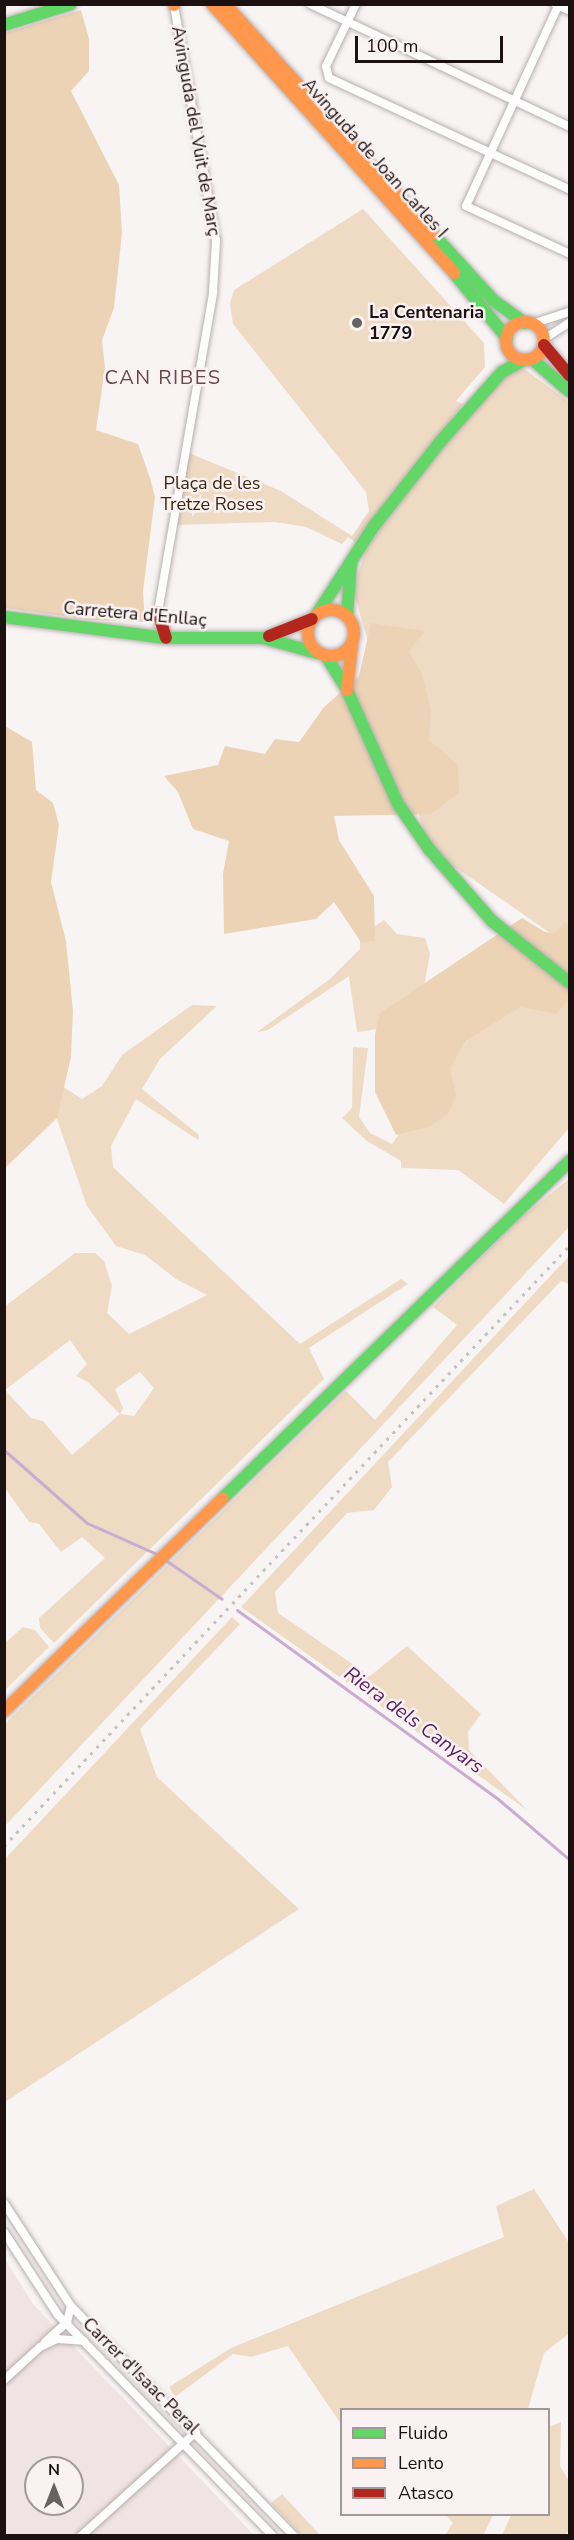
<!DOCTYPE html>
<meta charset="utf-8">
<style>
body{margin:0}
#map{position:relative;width:574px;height:2540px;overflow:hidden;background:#f8f4f4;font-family:"Nunito Sans",sans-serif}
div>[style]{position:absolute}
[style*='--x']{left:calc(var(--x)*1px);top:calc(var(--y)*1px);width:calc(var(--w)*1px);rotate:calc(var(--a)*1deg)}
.built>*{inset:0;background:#f0e3e3}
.green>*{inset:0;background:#efdbc4}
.forest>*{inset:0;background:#edd3b5}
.stream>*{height:3px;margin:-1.5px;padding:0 1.5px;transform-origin:1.5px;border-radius:1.5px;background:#cbacd0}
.roads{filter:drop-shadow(0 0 2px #b7afaf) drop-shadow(0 0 2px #b7afaf)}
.street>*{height:8px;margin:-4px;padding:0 4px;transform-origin:4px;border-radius:4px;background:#fefdfd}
.fast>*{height:12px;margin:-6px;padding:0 6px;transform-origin:6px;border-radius:6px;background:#63d668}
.slow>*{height:12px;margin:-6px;padding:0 6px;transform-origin:6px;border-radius:6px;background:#ff974d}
.slow>.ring{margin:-6px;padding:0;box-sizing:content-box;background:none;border:12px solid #ff974d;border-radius:50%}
.jam>*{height:12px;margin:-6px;padding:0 6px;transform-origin:6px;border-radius:6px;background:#b3261e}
.rail>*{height:3px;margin-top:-1.5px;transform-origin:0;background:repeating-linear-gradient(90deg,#c4c3c3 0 3px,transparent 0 9px)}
.dots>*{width:16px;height:16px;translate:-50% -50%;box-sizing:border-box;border:3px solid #faf2f2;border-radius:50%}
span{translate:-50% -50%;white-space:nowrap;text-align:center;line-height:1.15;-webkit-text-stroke:5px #faf2f2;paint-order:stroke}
.street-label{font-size:18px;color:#1c1010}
.poi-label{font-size:18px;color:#1c1010;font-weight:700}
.left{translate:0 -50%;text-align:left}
.park-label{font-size:18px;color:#3a280f}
.neighbourhood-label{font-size:20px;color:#68494a;letter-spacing:1.5px}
.water-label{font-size:20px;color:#541f5e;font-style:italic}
.frame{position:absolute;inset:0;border:6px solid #1c1010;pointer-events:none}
.legend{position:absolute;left:340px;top:2408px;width:210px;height:108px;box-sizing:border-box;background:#faf2f2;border:2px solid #a19898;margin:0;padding:8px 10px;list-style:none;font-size:18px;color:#1c1010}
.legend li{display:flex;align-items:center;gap:12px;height:30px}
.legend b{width:30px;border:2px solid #a19898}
.north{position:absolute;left:24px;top:2456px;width:60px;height:60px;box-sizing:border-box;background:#faf2f2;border:2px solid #a19898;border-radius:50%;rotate:0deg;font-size:16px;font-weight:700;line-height:24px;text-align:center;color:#1c1010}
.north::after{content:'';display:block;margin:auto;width:21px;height:27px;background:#696060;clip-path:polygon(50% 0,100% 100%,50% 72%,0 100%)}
.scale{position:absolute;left:355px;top:36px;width:148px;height:27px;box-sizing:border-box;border:3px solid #1c1010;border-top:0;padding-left:8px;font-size:18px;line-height:21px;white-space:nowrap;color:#1c1010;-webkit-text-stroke:4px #faf2f2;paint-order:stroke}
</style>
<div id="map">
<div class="built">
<div style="clip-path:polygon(evenodd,4px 2258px,33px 2304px,254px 2535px,5px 2535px,4px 2258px,36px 2468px,72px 2468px,72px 2504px,36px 2504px,36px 2468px)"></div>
</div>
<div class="green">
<div style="clip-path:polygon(363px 209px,484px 343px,485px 367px,456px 401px,463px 404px,355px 542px,348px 537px,342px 544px,306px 527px,275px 522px,177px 525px,189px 453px,281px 491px,352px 536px,369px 511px,366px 492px,233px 324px,230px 303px,234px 290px)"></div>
<div style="clip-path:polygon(523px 368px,569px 402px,569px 946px,429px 849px,353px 590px,365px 552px,408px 488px,502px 379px)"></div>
<div style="clip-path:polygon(384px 920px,397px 934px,425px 938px,430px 954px,424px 986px,379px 1029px,357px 1032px,349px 976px,268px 1030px,257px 1032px,330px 979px,360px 949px,360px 936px)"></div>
<div style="clip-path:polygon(569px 991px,569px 1128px,504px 1204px,458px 1170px,401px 1168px,401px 1161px,367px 1141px,342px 1118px,352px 1108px,353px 1047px,368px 1048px,359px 1117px,370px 1133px,392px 1144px,471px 1035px,498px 1013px)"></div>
<div style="clip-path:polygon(evenodd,192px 1005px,217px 1006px,160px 1059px,142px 1089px,199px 1135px,198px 1140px,136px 1099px,111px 1146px,113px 1167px,300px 1344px,401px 1279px,408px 1284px,309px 1348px,324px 1379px,54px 1643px,40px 1628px,39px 1618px,105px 1558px,82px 1537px,61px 1552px,39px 1524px,29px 1522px,5px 1488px,4px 1307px,75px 1253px,95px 1253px,104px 1261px,112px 1286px,107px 1313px,129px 1334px,207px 1295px,176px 1279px,145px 1255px,116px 1246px,87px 1206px,51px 1102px,59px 1084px,82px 1099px,102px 1086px,122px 1055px,192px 1005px,70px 1340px,87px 1364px,76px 1376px,88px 1382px,120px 1414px,72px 1455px,43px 1421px,31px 1418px,5px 1390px,70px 1340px,192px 1005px,140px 1372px,154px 1388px,134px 1416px,120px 1414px,123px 1408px,115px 1389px,140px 1372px)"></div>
<div style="clip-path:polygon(569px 1179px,569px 1227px,5px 1826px,5px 1724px,346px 1391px,375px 1420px,457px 1325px,433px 1307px,523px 1216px)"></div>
<div style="clip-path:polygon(569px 1256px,569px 1284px,561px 1281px,388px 1462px,392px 1487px,374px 1510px,347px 1513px,275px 1592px,278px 1613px,370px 1676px,407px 1646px,481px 1714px,468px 1732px,469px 1750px,527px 1810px,241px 1607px)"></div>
<div style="clip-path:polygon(232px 1617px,240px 1624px,140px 1729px,157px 1777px,299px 1909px,5px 2102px,5px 1859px)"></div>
<div style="clip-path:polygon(23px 1627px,35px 1630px,49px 1647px,5px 1690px,5px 1643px)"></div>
<div style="clip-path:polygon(534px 2189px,569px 2243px,570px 2333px,544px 2353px,528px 2409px,342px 2410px,341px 2424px,288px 2346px,251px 2357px,233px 2354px,175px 2397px,169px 2387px,231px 2348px,504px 2237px,496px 2206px)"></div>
<div style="clip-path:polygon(561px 2422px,560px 2466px,569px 2481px,569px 2531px,564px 2535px,502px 2535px,511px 2515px,548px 2514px,549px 2427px)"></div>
<div style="clip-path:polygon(282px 2494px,320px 2535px,301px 2535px,271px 2503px)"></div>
<div style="clip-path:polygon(446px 2515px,493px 2515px,483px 2536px,445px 2535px,453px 2523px)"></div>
</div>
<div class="forest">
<div style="clip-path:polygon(81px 10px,89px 39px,89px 71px,71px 91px,119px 185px,122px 233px,114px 308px,102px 340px,105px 368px,96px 430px,138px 444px,150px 478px,155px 497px,143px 591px,145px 622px,93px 620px,5px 608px,5px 33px)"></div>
<div style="clip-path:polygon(371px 623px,425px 631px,409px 651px,422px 674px,431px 711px,429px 740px,458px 765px,459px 793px,431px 814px,334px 816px,339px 840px,374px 896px,375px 941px,361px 942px,334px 902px,316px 919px,224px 934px,223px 874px,229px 841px,193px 829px,178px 792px,164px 776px,218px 765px,225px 746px,265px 754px,275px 739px,299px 742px,324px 707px,359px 676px)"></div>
<div style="clip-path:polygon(5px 726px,32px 742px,36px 790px,53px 803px,59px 825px,51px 882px,66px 941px,73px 1011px,71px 1057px,57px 1118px,5px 1168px)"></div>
<div style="clip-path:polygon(522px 918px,545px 932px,555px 933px,565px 922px,569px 925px,569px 998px,557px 1014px,520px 1007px,466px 1041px,450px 1068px,456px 1096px,448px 1114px,428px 1127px,396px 1135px,375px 1092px,375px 1034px,380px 1013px)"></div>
</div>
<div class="stream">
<div style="--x:4;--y:1450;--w:111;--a:41.3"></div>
<div style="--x:87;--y:1523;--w:79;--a:24"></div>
<div style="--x:164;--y:1559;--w:70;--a:34.6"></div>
<div style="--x:237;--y:1610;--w:322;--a:35.9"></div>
<div style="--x:498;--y:1799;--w:94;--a:40.3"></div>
</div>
<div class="roads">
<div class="street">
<div style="--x:310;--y:4;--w:288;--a:25.3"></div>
<div style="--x:356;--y:4;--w:69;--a:115.8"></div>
<div style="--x:326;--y:66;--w:12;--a:76"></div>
<div style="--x:329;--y:78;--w:266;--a:24.9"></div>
<div style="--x:555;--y:4;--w:17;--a:25"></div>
<div style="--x:559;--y:4;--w:222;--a:114.7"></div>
<div style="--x:466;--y:206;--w:115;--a:24.8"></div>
<div style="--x:532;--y:324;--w:40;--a:-18"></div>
<div style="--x:544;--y:339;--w:31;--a:-33"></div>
<div style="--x:158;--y:612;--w:325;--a:-80.2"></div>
<div style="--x:213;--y:292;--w:51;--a:-86.6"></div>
<div style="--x:216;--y:241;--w:240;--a:-100.1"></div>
<div style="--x:4;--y:2203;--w:123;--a:57"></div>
<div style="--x:71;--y:2306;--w:320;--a:45.9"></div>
<div style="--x:4;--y:2232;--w:99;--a:57"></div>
<div style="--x:58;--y:2315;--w:308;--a:45.8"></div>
<div style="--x:45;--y:2342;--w:30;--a:-42"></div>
<div style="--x:67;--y:2322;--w:16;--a:-76"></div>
<div style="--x:4;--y:2380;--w:49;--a:-42.5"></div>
<div style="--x:40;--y:2347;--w:19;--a:-25"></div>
<div style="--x:57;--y:2339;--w:27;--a:4"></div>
<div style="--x:81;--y:2536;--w:155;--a:-42.1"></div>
</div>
<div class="fast">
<div style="--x:4;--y:25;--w:70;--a:-17.4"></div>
<div style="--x:433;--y:234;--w:89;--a:47.7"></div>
<div style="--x:493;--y:300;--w:39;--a:36"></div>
<div style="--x:454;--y:273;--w:84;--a:50.8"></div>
<div style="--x:532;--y:359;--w:50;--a:41"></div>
<div style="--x:317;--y:614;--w:105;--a:-57.1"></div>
<div style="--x:374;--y:526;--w:107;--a:-51.8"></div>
<div style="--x:440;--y:442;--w:94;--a:-48.5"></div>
<div style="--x:502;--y:372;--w:25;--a:-29"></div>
<div style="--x:347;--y:616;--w:53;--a:-85.7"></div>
<div style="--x:4;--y:617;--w:163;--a:7.4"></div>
<div style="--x:166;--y:638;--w:97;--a:0"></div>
<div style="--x:263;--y:638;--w:56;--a:15.5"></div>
<div style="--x:326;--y:656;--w:40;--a:58"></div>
<div style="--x:347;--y:690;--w:125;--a:65.9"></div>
<div style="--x:398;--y:804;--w:55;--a:55.4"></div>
<div style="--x:429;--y:849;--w:96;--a:48.8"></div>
<div style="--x:492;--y:921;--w:100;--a:38.5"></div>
<div style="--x:223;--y:1498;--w:484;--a:-44.2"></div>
</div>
<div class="slow">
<div style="--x:174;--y:4;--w:1;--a:90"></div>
<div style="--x:212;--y:4;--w:362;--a:48"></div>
<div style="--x:225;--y:4;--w:310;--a:47.9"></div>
<div class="ring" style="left:506px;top:322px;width:26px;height:26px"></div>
<div class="ring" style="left:308px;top:610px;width:34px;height:34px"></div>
<div style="--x:347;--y:690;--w:46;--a:-83.8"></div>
<div style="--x:4;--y:1711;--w:305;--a:-44.2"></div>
</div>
<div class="jam">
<div style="--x:544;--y:345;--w:40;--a:50"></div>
<div style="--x:158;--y:612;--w:27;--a:73"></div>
<div style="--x:269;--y:636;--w:46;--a:-21.6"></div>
</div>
</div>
<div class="rail">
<div style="--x:4;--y:1846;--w:826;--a:-46.72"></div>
</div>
<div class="dots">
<div style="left:357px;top:323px;background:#696060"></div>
</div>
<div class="street-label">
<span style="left:196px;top:131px;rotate:80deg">Avinguda del Vuit de Març</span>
<span style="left:375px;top:158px;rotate:48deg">Avinguda de Joan Carles I</span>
<span style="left:135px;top:614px;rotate:5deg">Carretera d'Enllaç</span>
<span style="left:141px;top:2376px;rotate:45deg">Carrer d'Isaac Peral</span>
</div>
<div class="poi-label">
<span class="left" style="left:369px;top:323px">La Centenaria<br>1779</span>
</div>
<div class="park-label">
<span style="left:212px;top:494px">Plaça de les<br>Tretze Roses</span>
</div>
<div class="neighbourhood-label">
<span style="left:163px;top:377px">CAN RIBES</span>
</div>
<div class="water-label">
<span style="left:414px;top:1720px;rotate:36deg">Riera dels Canyars</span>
</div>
<div class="frame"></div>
<ul class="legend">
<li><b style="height:8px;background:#63d668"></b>Fluido</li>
<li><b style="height:8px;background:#ff974d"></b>Lento</li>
<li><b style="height:8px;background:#b3261e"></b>Atasco</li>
</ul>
<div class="north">N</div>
<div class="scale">100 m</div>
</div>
